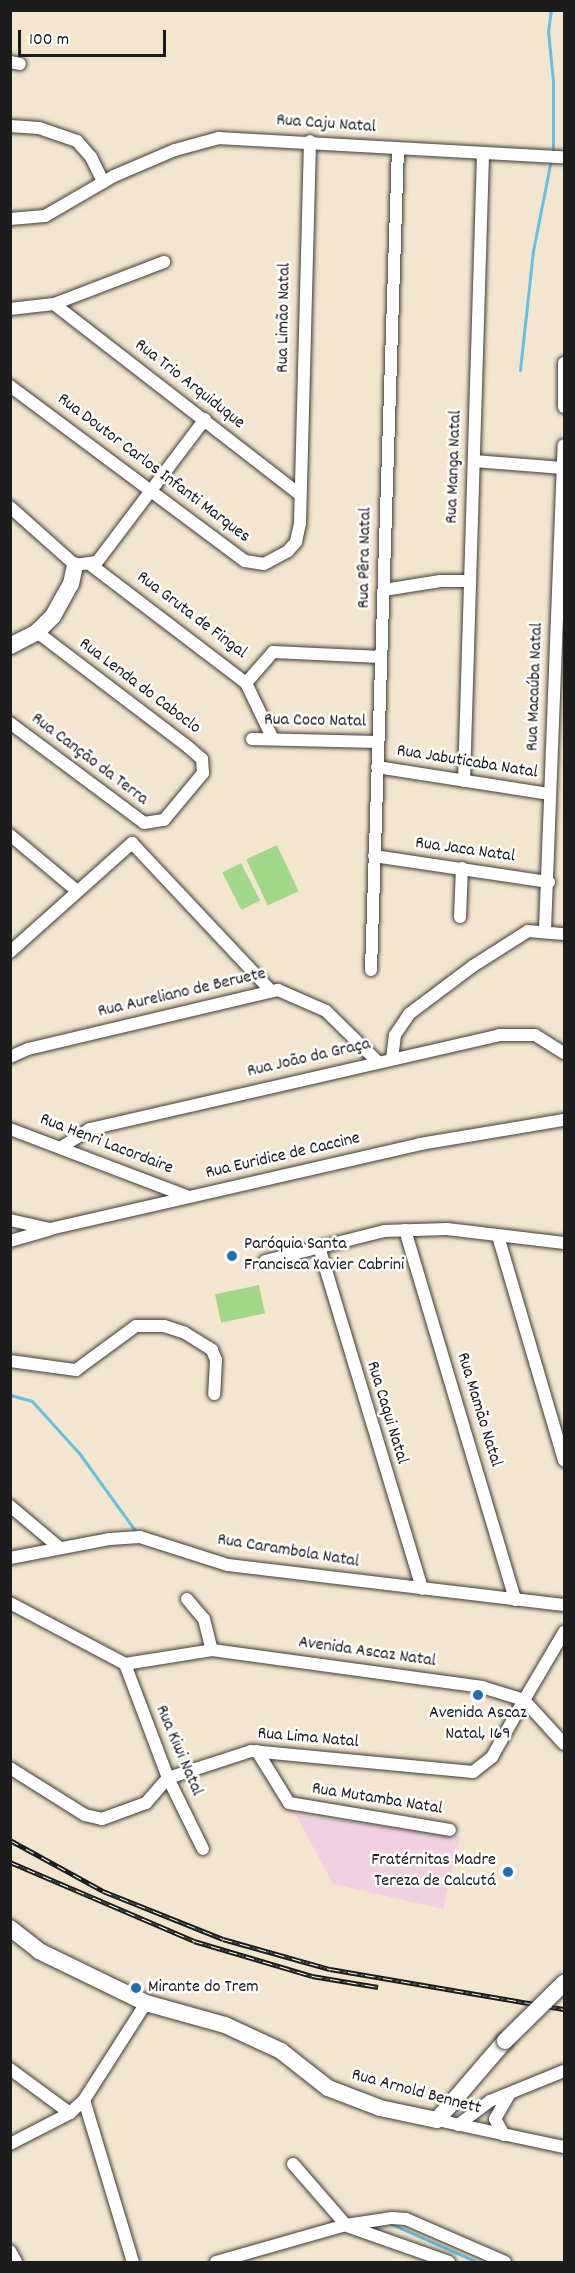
<!DOCTYPE html>
<meta charset="utf-8">
<style>
body{margin:0}
#map{position:relative;width:575px;height:2273px;overflow:hidden;background:#f4e6ce;font-family:Dekko,sans-serif}
div>[style]{position:absolute}
[style*='--x']{left:calc(var(--x)*1px);top:calc(var(--y)*1px);width:calc(var(--w)*1px);rotate:calc(var(--a)*1deg)}
.built>*{inset:0;background:#f1d0e2}
.green>*{inset:0;background:#a1d788;transform-origin:0 0}
.stream>*{height:3px;margin:-1.5px;padding:0 1.5px;transform-origin:1.5px;border-radius:1.5px;background:#63c1e1}
.roads{filter:drop-shadow(0 0 2px #3c3a37) drop-shadow(0 0 2px #3c3a37)}
.street>*{height:12px;margin:-6px;padding:0 6px;transform-origin:6px;border-radius:6px;background:#fff}
.secondary>*{height:16px;margin:-8px;padding:0 8px;transform-origin:8px;border-radius:8px;background:#fff}
.rail>*{height:5px;margin-top:-2.5px;transform-origin:0;background:repeating-linear-gradient(90deg,#fff 0 9px,#1c1c1c 0 18px);box-sizing:border-box;border-block:2px solid #1c1c1c}
.bridges{filter:drop-shadow(0 0 2px #3c3a37) drop-shadow(0 0 2px #3c3a37)}
.secondary-bridge>*{height:16px;margin:-8px;padding:0 8px;transform-origin:8px;border-radius:8px;background:#fff}
.dots>*{width:16px;height:16px;translate:-50% -50%;box-sizing:border-box;border:3px solid #fff;border-radius:50%}
span{translate:-50% -50%;white-space:nowrap;text-align:center;line-height:1.15;-webkit-text-stroke:5px #fff;paint-order:stroke}
.street-label{font-size:18px;color:#1c1c1c}
.poi-label{font-size:18px;color:#1c1c1c}
.left{translate:0 -50%;text-align:left}
.right{translate:-100% -50%;text-align:right}
.frame{position:absolute;inset:0;border:12px solid #1c1c1c;pointer-events:none}
.scale{position:absolute;left:18px;top:30px;width:148px;height:27px;box-sizing:border-box;border:3px solid #1c1c1c;border-top:0;padding-left:8px;font-size:18px;line-height:21px;white-space:nowrap;color:#1c1c1c;-webkit-text-stroke:4px #fff;paint-order:stroke}
</style>
<div id="map">
<div class="built">
<div style="clip-path:polygon(296px 1815px,460px 1836px,443px 1909px,333px 1884px)"></div>
</div>
<div class="green">
<div style="left:277px;top:845px;width:51px;height:34px;rotate:65deg"></div>
<div style="left:241px;top:863px;width:42px;height:21px;rotate:63deg"></div>
<div style="left:259px;top:1285px;width:29px;height:45px;rotate:78deg"></div>
</div>
<div class="stream">
<div style="--x:551;--y:10;--w:21;--a:98"></div>
<div style="--x:548;--y:31;--w:50;--a:84.3"></div>
<div style="--x:553;--y:81;--w:71;--a:90"></div>
<div style="--x:520;--y:370;--w:120;--a:-83.8"></div>
<div style="--x:533;--y:251;--w:94;--a:-78.9"></div>
<div style="--x:10;--y:1395;--w:23;--a:15"></div>
<div style="--x:32;--y:1401;--w:70;--a:47.9"></div>
<div style="--x:79;--y:1453;--w:99;--a:54.1"></div>
<div style="--x:389;--y:2223;--w:96;--a:23.9"></div>
</div>
<div class="roads">
<div class="street">
<div style="--x:10;--y:62;--w:10;--a:11"></div>
<div style="--x:10;--y:126;--w:29;--a:4"></div>
<div style="--x:39;--y:128;--w:40;--a:18.9"></div>
<div style="--x:77;--y:141;--w:21;--a:49"></div>
<div style="--x:91;--y:157;--w:28;--a:64"></div>
<div style="--x:10;--y:219;--w:35;--a:-5"></div>
<div style="--x:45;--y:216;--w:80;--a:-30.1"></div>
<div style="--x:114;--y:176;--w:66;--a:-23.1"></div>
<div style="--x:175;--y:150;--w:46;--a:-15.3"></div>
<div style="--x:219;--y:138;--w:346;--a:3.2"></div>
<div style="--x:54;--y:304;--w:311;--a:37.8"></div>
<div style="--x:10;--y:309;--w:44;--a:-6.5"></div>
<div style="--x:54;--y:304;--w:118;--a:-20.9"></div>
<div style="--x:564;--y:363;--w:44;--a:90"></div>
<div style="--x:10;--y:386;--w:293;--a:36.7"></div>
<div style="--x:245;--y:561;--w:19;--a:9"></div>
<div style="--x:264;--y:564;--w:27;--a:-28"></div>
<div style="--x:288;--y:551;--w:12;--a:-48"></div>
<div style="--x:296;--y:542;--w:19;--a:-78"></div>
<div style="--x:300;--y:523;--w:382;--a:-88.5"></div>
<div style="--x:474;--y:461;--w:89;--a:4.5"></div>
<div style="--x:10;--y:507;--w:87;--a:41.7"></div>
<div style="--x:75;--y:565;--w:22;--a:-8"></div>
<div style="--x:97;--y:562;--w:179;--a:-52.9"></div>
<div style="--x:91;--y:565;--w:195;--a:37.3"></div>
<div style="--x:246;--y:683;--w:62;--a:64.3"></div>
<div style="--x:384;--y:590;--w:57;--a:-9.1"></div>
<div style="--x:440;--y:581;--w:29;--a:0"></div>
<div style="--x:246;--y:683;--w:41;--a:-48.9"></div>
<div style="--x:273;--y:652;--w:108;--a:2.7"></div>
<div style="--x:10;--y:723;--w:167;--a:36.7"></div>
<div style="--x:144;--y:823;--w:20;--a:-9"></div>
<div style="--x:164;--y:820;--w:61;--a:-50.3"></div>
<div style="--x:203;--y:773;--w:14;--a:-94"></div>
<div style="--x:202;--y:759;--w:20;--a:-139"></div>
<div style="--x:187;--y:746;--w:188;--a:-142.8"></div>
<div style="--x:252;--y:739;--w:126;--a:1.4"></div>
<div style="--x:377;--y:767;--w:175;--a:8.9"></div>
<div style="--x:464;--y:781;--w:627;--a:-88.26"></div>
<div style="--x:10;--y:835;--w:86;--a:39.8"></div>
<div style="--x:374;--y:856;--w:177;--a:8.5"></div>
<div style="--x:460;--y:917;--w:49;--a:-87.7"></div>
<div style="--x:545;--y:930;--w:485;--a:-87.8"></div>
<div style="--x:10;--y:952;--w:164;--a:-41.8"></div>
<div style="--x:132;--y:843;--w:203;--a:46.8"></div>
<div style="--x:371;--y:970;--w:822;--a:-88.12"></div>
<div style="--x:10;--y:1057;--w:20;--a:-24"></div>
<div style="--x:28;--y:1049;--w:257;--a:-13.3"></div>
<div style="--x:278;--y:990;--w:52;--a:23.6"></div>
<div style="--x:326;--y:1011;--w:71;--a:44.4"></div>
<div style="--x:392;--y:1059;--w:24;--a:-83"></div>
<div style="--x:395;--y:1035;--w:25;--a:-56"></div>
<div style="--x:409;--y:1014;--w:80;--a:-36.9"></div>
<div style="--x:473;--y:966;--w:65;--a:-32.5"></div>
<div style="--x:528;--y:931;--w:36;--a:5"></div>
<div style="--x:10;--y:1129;--w:191;--a:20.8"></div>
<div style="--x:62;--y:1147;--w:33;--a:-33"></div>
<div style="--x:90;--y:1129;--w:420;--a:-12.9"></div>
<div style="--x:499;--y:1035;--w:36;--a:0"></div>
<div style="--x:535;--y:1035;--w:34;--a:32"></div>
<div style="--x:10;--y:1220;--w:41;--a:12.7"></div>
<div style="--x:50;--y:1229;--w:380;--a:-12.9"></div>
<div style="--x:420;--y:1144;--w:146;--a:-9.5"></div>
<div style="--x:405;--y:1230;--w:386;--a:73.4"></div>
<div style="--x:498;--y:1236;--w:234;--a:73.6"></div>
<div style="--x:10;--y:1241;--w:41;--a:-15.8"></div>
<div style="--x:319;--y:1247;--w:357;--a:73.2"></div>
<div style="--x:265;--y:1261;--w:123;--a:-14.1"></div>
<div style="--x:384;--y:1231;--w:63;--a:-1.8"></div>
<div style="--x:447;--y:1229;--w:118;--a:6.8"></div>
<div style="--x:10;--y:1361;--w:67;--a:7.8"></div>
<div style="--x:76;--y:1370;--w:74;--a:-36.3"></div>
<div style="--x:136;--y:1326;--w:28;--a:0"></div>
<div style="--x:164;--y:1326;--w:22;--a:18"></div>
<div style="--x:185;--y:1333;--w:32;--a:32"></div>
<div style="--x:212;--y:1350;--w:11;--a:68"></div>
<div style="--x:216;--y:1360;--w:34;--a:93"></div>
<div style="--x:10;--y:1506;--w:65;--a:40"></div>
<div style="--x:10;--y:1558;--w:102;--a:-10.8"></div>
<div style="--x:110;--y:1539;--w:30;--a:-4"></div>
<div style="--x:140;--y:1537;--w:92;--a:17.7"></div>
<div style="--x:228;--y:1565;--w:338;--a:6.8"></div>
<div style="--x:187;--y:1599;--w:26;--a:50"></div>
<div style="--x:204;--y:1619;--w:32;--a:76"></div>
<div style="--x:10;--y:1603;--w:130;--a:27.9"></div>
<div style="--x:125;--y:1664;--w:88;--a:-9.1"></div>
<div style="--x:212;--y:1650;--w:273;--a:7.8"></div>
<div style="--x:482;--y:1687;--w:44;--a:17.2"></div>
<div style="--x:524;--y:1700;--w:79;--a:-59.5"></div>
<div style="--x:125;--y:1664;--w:122;--a:69.3"></div>
<div style="--x:168;--y:1778;--w:79;--a:63.8"></div>
<div style="--x:257;--y:1751;--w:61;--a:58.4"></div>
<div style="--x:289;--y:1803;--w:163;--a:9.5"></div>
<div style="--x:10;--y:1768;--w:89;--a:32.1"></div>
<div style="--x:85;--y:1815;--w:17;--a:13"></div>
<div style="--x:102;--y:1819;--w:47;--a:-20"></div>
<div style="--x:146;--y:1803;--w:33;--a:-49"></div>
<div style="--x:168;--y:1778;--w:87;--a:-18"></div>
<div style="--x:251;--y:1751;--w:223;--a:5.4"></div>
<div style="--x:473;--y:1772;--w:24;--a:-38"></div>
<div style="--x:492;--y:1757;--w:65;--a:-60.7"></div>
<div style="--x:524;--y:1700;--w:59;--a:47.7"></div>
<div style="--x:10;--y:2069;--w:74;--a:36.3"></div>
<div style="--x:84;--y:2100;--w:169;--a:73.2"></div>
<div style="--x:437;--y:2120;--w:130;--a:12"></div>
<div style="--x:458;--y:2125;--w:40;--a:-37"></div>
<div style="--x:490;--y:2101;--w:80;--a:-22.1"></div>
<div style="--x:504;--y:2135;--w:18;--a:-119"></div>
<div style="--x:495;--y:2119;--w:28;--a:-60"></div>
<div style="--x:10;--y:2144;--w:68;--a:-27.3"></div>
<div style="--x:70;--y:2113;--w:19;--a:-43"></div>
<div style="--x:84;--y:2100;--w:115;--a:-57.4"></div>
<div style="--x:293;--y:2164;--w:81;--a:49"></div>
<div style="--x:347;--y:2226;--w:108;--a:19.4"></div>
<div style="--x:10;--y:2251;--w:13;--a:61"></div>
<div style="--x:216;--y:2262;--w:135;--a:-15.9"></div>
<div style="--x:346;--y:2225;--w:47;--a:-8.7"></div>
<div style="--x:392;--y:2218;--w:14;--a:4"></div>
<div style="--x:406;--y:2219;--w:108;--a:23.5"></div>
</div>
<div class="secondary">
<div style="--x:10;--y:646;--w:30;--a:-27"></div>
<div style="--x:37;--y:632;--w:23;--a:-45"></div>
<div style="--x:53;--y:616;--w:37;--a:-61"></div>
<div style="--x:71;--y:584;--w:19;--a:-78"></div>
<div style="--x:10;--y:1928;--w:37;--a:38"></div>
<div style="--x:39;--y:1951;--w:119;--a:25.9"></div>
<div style="--x:146;--y:2003;--w:82;--a:15.6"></div>
<div style="--x:225;--y:2025;--w:62;--a:24.9"></div>
<div style="--x:281;--y:2051;--w:60;--a:38.2"></div>
<div style="--x:328;--y:2088;--w:56;--a:21"></div>
<div style="--x:380;--y:2108;--w:58;--a:11.9"></div>
<div style="--x:437;--y:2120;--w:104;--a:-49.3"></div>
</div>
</div>
<div class="rail">
<div style="--x:10;--y:1840;--w:106;--a:28.7"></div>
<div style="--x:103;--y:1891;--w:129;--a:21.8"></div>
<div style="--x:223;--y:1939;--w:111;--a:15.7"></div>
<div style="--x:330;--y:1969;--w:237;--a:9.7"></div>
<div style="--x:10;--y:1862;--w:200;--a:23.2"></div>
<div style="--x:194;--y:1941;--w:123;--a:16.5"></div>
<div style="--x:312;--y:1976;--w:67;--a:9.5"></div>
</div>
<div class="bridges">
<div class="secondary-bridge">
<div style="--x:505;--y:2041;--w:83;--a:-44.5"></div>
</div>
</div>
<div class="dots">
<div style="left:232px;top:1256px;background:#1f6fb2"></div>
<div style="left:478px;top:1695px;background:#1f6fb2"></div>
<div style="left:508px;top:1872px;background:#1f6fb2"></div>
<div style="left:136px;top:1988px;background:#1f6fb2"></div>
</div>
<div class="street-label">
<span style="left:326px;top:125px;rotate:4deg">Rua Caju Natal</span>
<span style="left:285px;top:318px;rotate:-89deg">Rua Limão Natal</span>
<span style="left:189px;top:385px;rotate:38deg">Rua Trio Arquiduque</span>
<span style="left:455px;top:467px;rotate:-88deg">Rua Manga Natal</span>
<span style="left:153px;top:469px;rotate:37deg">Rua Doutor Carlos Infanti Marques</span>
<span style="left:366px;top:558px;rotate:-89deg">Rua Pêra Natal</span>
<span style="left:191px;top:616px;rotate:37deg">Rua Gruta de Fingal</span>
<span style="left:139px;top:687px;rotate:37deg">Rua Lenda do Caboclo</span>
<span style="left:536px;top:687px;rotate:-88deg">Rua Macaúba Natal</span>
<span style="left:315px;top:722px;rotate:1deg">Rua Coco Natal</span>
<span style="left:89px;top:760px;rotate:37deg">Rua Canção da Terra</span>
<span style="left:467px;top:763px;rotate:9deg">Rua Jabuticaba Natal</span>
<span style="left:465px;top:851px;rotate:8deg">Rua Jaca Natal</span>
<span style="left:182px;top:994px;rotate:-13deg">Rua Aureliano de Beruete</span>
<span style="left:309px;top:1059px;rotate:-13deg">Rua João da Graça</span>
<span style="left:106px;top:1145px;rotate:21deg">Rua Henri Lacordaire</span>
<span style="left:283px;top:1157px;rotate:-13deg">Rua Euridice de Caccine</span>
<span style="left:478px;top:1410px;rotate:73deg">Rua Mamão Natal</span>
<span style="left:386px;top:1413px;rotate:73deg">Rua Caqui Natal</span>
<span style="left:288px;top:1552px;rotate:9deg">Rua Carambola Natal</span>
<span style="left:367px;top:1653px;rotate:8deg">Avenida Ascaz Natal</span>
<span style="left:308px;top:1739px;rotate:5deg">Rua Lima Natal</span>
<span style="left:178px;top:1751px;rotate:67deg">Rua Kiwi Natal</span>
<span style="left:377px;top:1800px;rotate:9deg">Rua Mutamba Natal</span>
<span style="left:416px;top:2093px;rotate:15deg">Rua Arnold Bennett</span>
</div>
<div class="poi-label">
<span class="left" style="left:244px;top:1256px">Paróquia Santa<br>Francisca Xavier Cabrini</span>
<span style="left:478px;top:1725px">Avenida Ascaz<br>Natal, 169</span>
<span class="right" style="left:496px;top:1872px">Fratérnitas Madre<br>Tereza de Calcutá</span>
<span class="left" style="left:148px;top:1988px">Mirante do Trem</span>
</div>
<div class="frame"></div>
<div class="scale">100 m</div>
</div>
